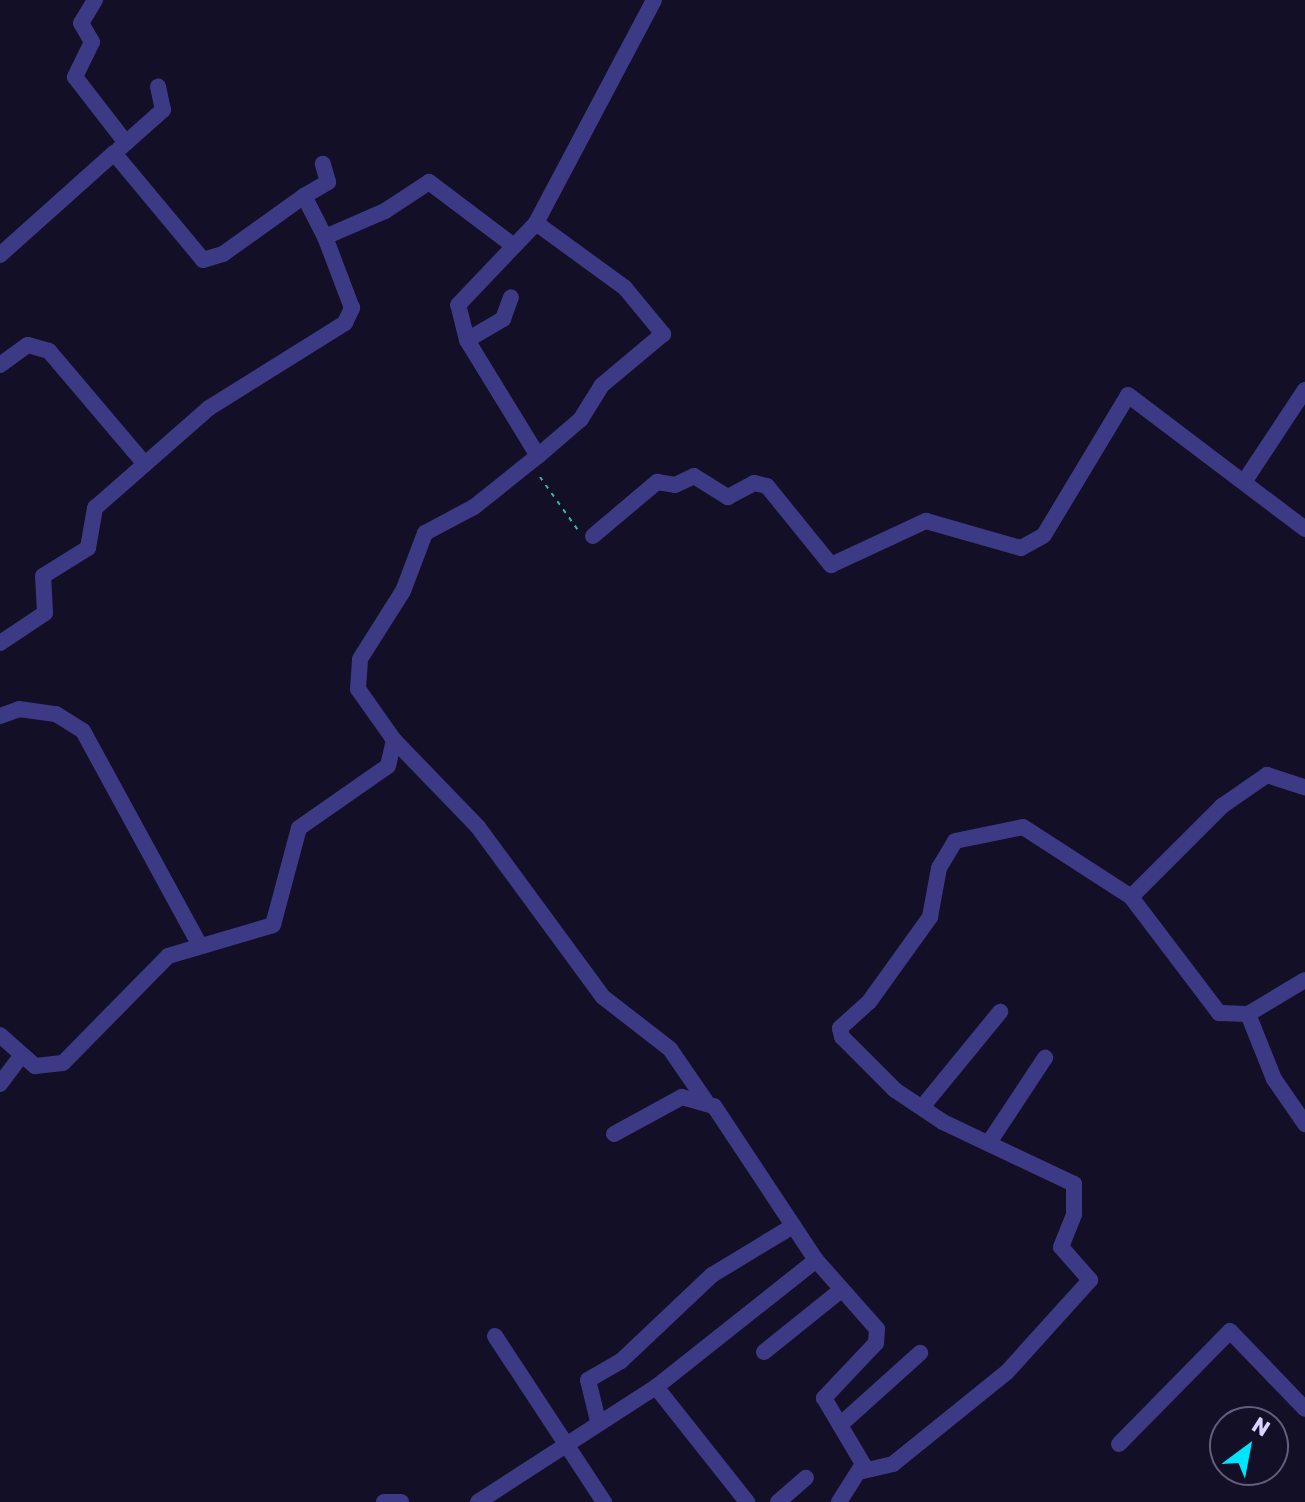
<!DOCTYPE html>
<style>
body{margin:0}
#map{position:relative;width:1305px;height:1502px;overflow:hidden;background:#130f26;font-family:Rubik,sans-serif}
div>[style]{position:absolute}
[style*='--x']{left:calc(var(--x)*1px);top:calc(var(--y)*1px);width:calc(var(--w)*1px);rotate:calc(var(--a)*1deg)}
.path>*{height:2px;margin-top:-1px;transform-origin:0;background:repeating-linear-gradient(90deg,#2fb8b0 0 4px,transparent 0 10px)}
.street>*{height:16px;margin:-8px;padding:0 8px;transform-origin:8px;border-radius:8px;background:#3d3a85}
span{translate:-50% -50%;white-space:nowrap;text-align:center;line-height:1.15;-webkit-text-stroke:8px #130f26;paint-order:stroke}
.north{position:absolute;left:1209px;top:1406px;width:80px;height:80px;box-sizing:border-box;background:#130f26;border:2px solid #625e7d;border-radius:50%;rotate:32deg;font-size:22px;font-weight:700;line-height:32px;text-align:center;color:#d9d4ff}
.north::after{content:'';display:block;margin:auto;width:28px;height:36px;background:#00e5ff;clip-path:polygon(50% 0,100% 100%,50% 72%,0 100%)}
</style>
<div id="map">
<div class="path">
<div style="--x:540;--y:477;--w:65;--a:54.4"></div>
</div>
<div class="street">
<div style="--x:95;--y:0;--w:27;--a:121"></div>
<div style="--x:81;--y:23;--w:22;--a:60"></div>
<div style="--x:92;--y:42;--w:39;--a:116"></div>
<div style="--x:75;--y:77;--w:83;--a:52.3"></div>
<div style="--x:119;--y:149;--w:59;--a:-41.6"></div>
<div style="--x:163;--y:110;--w:24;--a:-102"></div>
<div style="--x:304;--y:196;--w:28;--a:-30"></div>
<div style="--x:328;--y:182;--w:19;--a:-106"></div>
<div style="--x:536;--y:223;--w:110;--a:36.1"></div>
<div style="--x:625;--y:288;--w:60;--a:50.4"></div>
<div style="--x:663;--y:334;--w:80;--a:140.1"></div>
<div style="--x:602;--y:385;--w:40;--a:122"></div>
<div style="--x:581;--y:419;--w:57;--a:139.3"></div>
<div style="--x:0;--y:255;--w:153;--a:-41.8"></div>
<div style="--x:114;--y:153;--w:139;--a:50.2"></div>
<div style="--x:203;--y:260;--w:21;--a:-17"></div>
<div style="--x:223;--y:254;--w:100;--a:-35.6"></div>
<div style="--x:304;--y:196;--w:46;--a:62.9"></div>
<div style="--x:467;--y:340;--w:42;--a:-30.3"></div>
<div style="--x:503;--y:319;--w:23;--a:-70"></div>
<div style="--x:0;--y:365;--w:34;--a:-36"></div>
<div style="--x:28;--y:345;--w:22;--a:16"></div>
<div style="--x:49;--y:351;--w:147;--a:49.7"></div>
<div style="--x:1246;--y:479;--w:107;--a:-56.5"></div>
<div style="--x:593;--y:536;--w:84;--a:-40.2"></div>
<div style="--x:657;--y:482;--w:18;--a:9"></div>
<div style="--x:675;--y:485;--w:21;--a:-25"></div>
<div style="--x:694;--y:476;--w:40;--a:32"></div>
<div style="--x:728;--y:497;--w:30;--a:-28"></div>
<div style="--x:754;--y:483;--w:13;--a:13"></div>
<div style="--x:767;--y:486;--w:102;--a:51"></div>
<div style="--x:831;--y:565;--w:105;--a:-24.9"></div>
<div style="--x:926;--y:521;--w:99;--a:15.9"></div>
<div style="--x:1021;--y:548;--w:26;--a:-29"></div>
<div style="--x:1044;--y:535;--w:163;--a:-59"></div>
<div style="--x:1128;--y:395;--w:222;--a:37.1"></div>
<div style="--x:0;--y:643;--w:54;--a:-33.7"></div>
<div style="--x:45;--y:613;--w:37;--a:-93"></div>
<div style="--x:43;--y:576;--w:53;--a:-31.9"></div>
<div style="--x:88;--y:548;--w:41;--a:-80.1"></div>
<div style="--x:95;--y:508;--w:152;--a:-41.3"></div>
<div style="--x:209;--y:408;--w:160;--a:-32"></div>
<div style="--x:345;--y:323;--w:17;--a:-65"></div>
<div style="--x:352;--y:308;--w:76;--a:-110.8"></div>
<div style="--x:325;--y:237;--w:65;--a:-23.4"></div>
<div style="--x:385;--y:211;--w:53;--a:-33.4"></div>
<div style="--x:429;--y:182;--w:106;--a:37"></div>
<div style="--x:0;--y:716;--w:20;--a:-20"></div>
<div style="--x:19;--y:709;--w:37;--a:8"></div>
<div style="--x:56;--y:714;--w:32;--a:32"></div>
<div style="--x:83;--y:731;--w:243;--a:61.4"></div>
<div style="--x:394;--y:740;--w:121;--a:46"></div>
<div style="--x:478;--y:827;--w:211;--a:53.7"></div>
<div style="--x:603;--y:997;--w:85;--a:37.8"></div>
<div style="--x:670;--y:1049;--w:62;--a:55.5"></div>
<div style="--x:1131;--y:897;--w:129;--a:-45"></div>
<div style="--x:1222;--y:806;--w:55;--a:-34.6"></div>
<div style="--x:1267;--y:775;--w:40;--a:18"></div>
<div style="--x:1248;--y:1014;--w:66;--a:-30.8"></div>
<div style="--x:0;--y:1035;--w:47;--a:41.5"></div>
<div style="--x:35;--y:1066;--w:28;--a:-6"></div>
<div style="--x:63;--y:1063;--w:150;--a:-45.5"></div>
<div style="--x:168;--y:956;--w:109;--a:-16.4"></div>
<div style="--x:273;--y:925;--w:100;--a:-75"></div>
<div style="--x:299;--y:828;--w:108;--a:-34.9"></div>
<div style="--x:388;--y:766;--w:27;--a:-77"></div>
<div style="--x:394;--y:740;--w:62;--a:-125.2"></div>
<div style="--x:358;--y:689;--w:30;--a:-86"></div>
<div style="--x:360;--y:659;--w:80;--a:-57.7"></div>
<div style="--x:403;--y:591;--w:62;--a:-69.2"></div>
<div style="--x:425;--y:533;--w:55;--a:-28"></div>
<div style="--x:474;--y:507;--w:82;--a:-38.6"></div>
<div style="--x:538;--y:456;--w:136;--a:-121.5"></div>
<div style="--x:467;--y:340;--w:36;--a:-104"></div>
<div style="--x:458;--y:305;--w:113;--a:-46.4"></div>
<div style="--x:536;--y:223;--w:252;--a:-62.1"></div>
<div style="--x:0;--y:1084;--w:35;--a:-53"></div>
<div style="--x:923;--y:1106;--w:122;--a:-50.7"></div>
<div style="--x:614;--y:1134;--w:77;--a:-28.6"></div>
<div style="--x:682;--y:1097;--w:33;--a:16"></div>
<div style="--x:714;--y:1106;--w:185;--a:56.5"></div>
<div style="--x:816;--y:1260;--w:92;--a:48.5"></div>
<div style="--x:877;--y:1329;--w:14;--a:94"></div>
<div style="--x:876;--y:1343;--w:76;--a:133.4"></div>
<div style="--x:824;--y:1398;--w:77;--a:59.4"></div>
<div style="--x:863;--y:1464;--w:45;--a:122.3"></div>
<div style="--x:990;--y:1141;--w:100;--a:-56.5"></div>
<div style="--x:495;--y:1336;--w:199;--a:56.7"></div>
<div style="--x:764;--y:1352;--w:99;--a:-38.8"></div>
<div style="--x:656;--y:1387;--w:147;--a:51.6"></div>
<div style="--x:598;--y:1421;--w:42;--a:-103.7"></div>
<div style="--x:588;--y:1380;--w:38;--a:-30"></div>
<div style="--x:621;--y:1361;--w:125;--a:-43.4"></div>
<div style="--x:712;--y:1275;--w:95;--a:-31.2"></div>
<div style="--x:840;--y:1425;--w:108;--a:-42"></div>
<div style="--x:1119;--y:1444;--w:158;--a:-45.5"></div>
<div style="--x:1230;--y:1331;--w:108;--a:46.1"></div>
<div style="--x:863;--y:1471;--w:31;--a:-13"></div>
<div style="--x:893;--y:1464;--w:146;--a:-38.9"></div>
<div style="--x:1007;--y:1372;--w:124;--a:-47.9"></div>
<div style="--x:1090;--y:1280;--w:44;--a:-131.3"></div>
<div style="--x:1061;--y:1247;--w:35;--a:-68"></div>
<div style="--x:1074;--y:1214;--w:30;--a:-90"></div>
<div style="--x:1074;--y:1184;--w:145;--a:-154.7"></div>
<div style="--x:943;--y:1122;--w:58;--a:-146.3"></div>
<div style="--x:895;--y:1090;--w:75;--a:-135"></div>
<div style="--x:842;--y:1037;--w:9;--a:-103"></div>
<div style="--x:840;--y:1028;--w:39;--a:-42"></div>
<div style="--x:869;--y:1002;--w:105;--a:-54.3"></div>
<div style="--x:930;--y:917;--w:50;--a:-79.6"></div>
<div style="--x:939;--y:868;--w:31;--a:-59"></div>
<div style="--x:955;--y:841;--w:69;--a:-11.6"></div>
<div style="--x:1023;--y:827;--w:129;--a:32.9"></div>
<div style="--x:1131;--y:897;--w:146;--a:52.8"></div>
<div style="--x:1219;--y:1013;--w:29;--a:2"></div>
<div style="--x:1248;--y:1014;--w:70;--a:68.2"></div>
<div style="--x:1274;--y:1079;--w:55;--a:55.4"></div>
<div style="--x:384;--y:1502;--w:17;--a:0"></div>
<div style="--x:478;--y:1502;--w:212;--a:-32.9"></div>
<div style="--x:656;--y:1387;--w:204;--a:-38.4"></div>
<div style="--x:778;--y:1502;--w:37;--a:-41"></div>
</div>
<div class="north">N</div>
</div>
